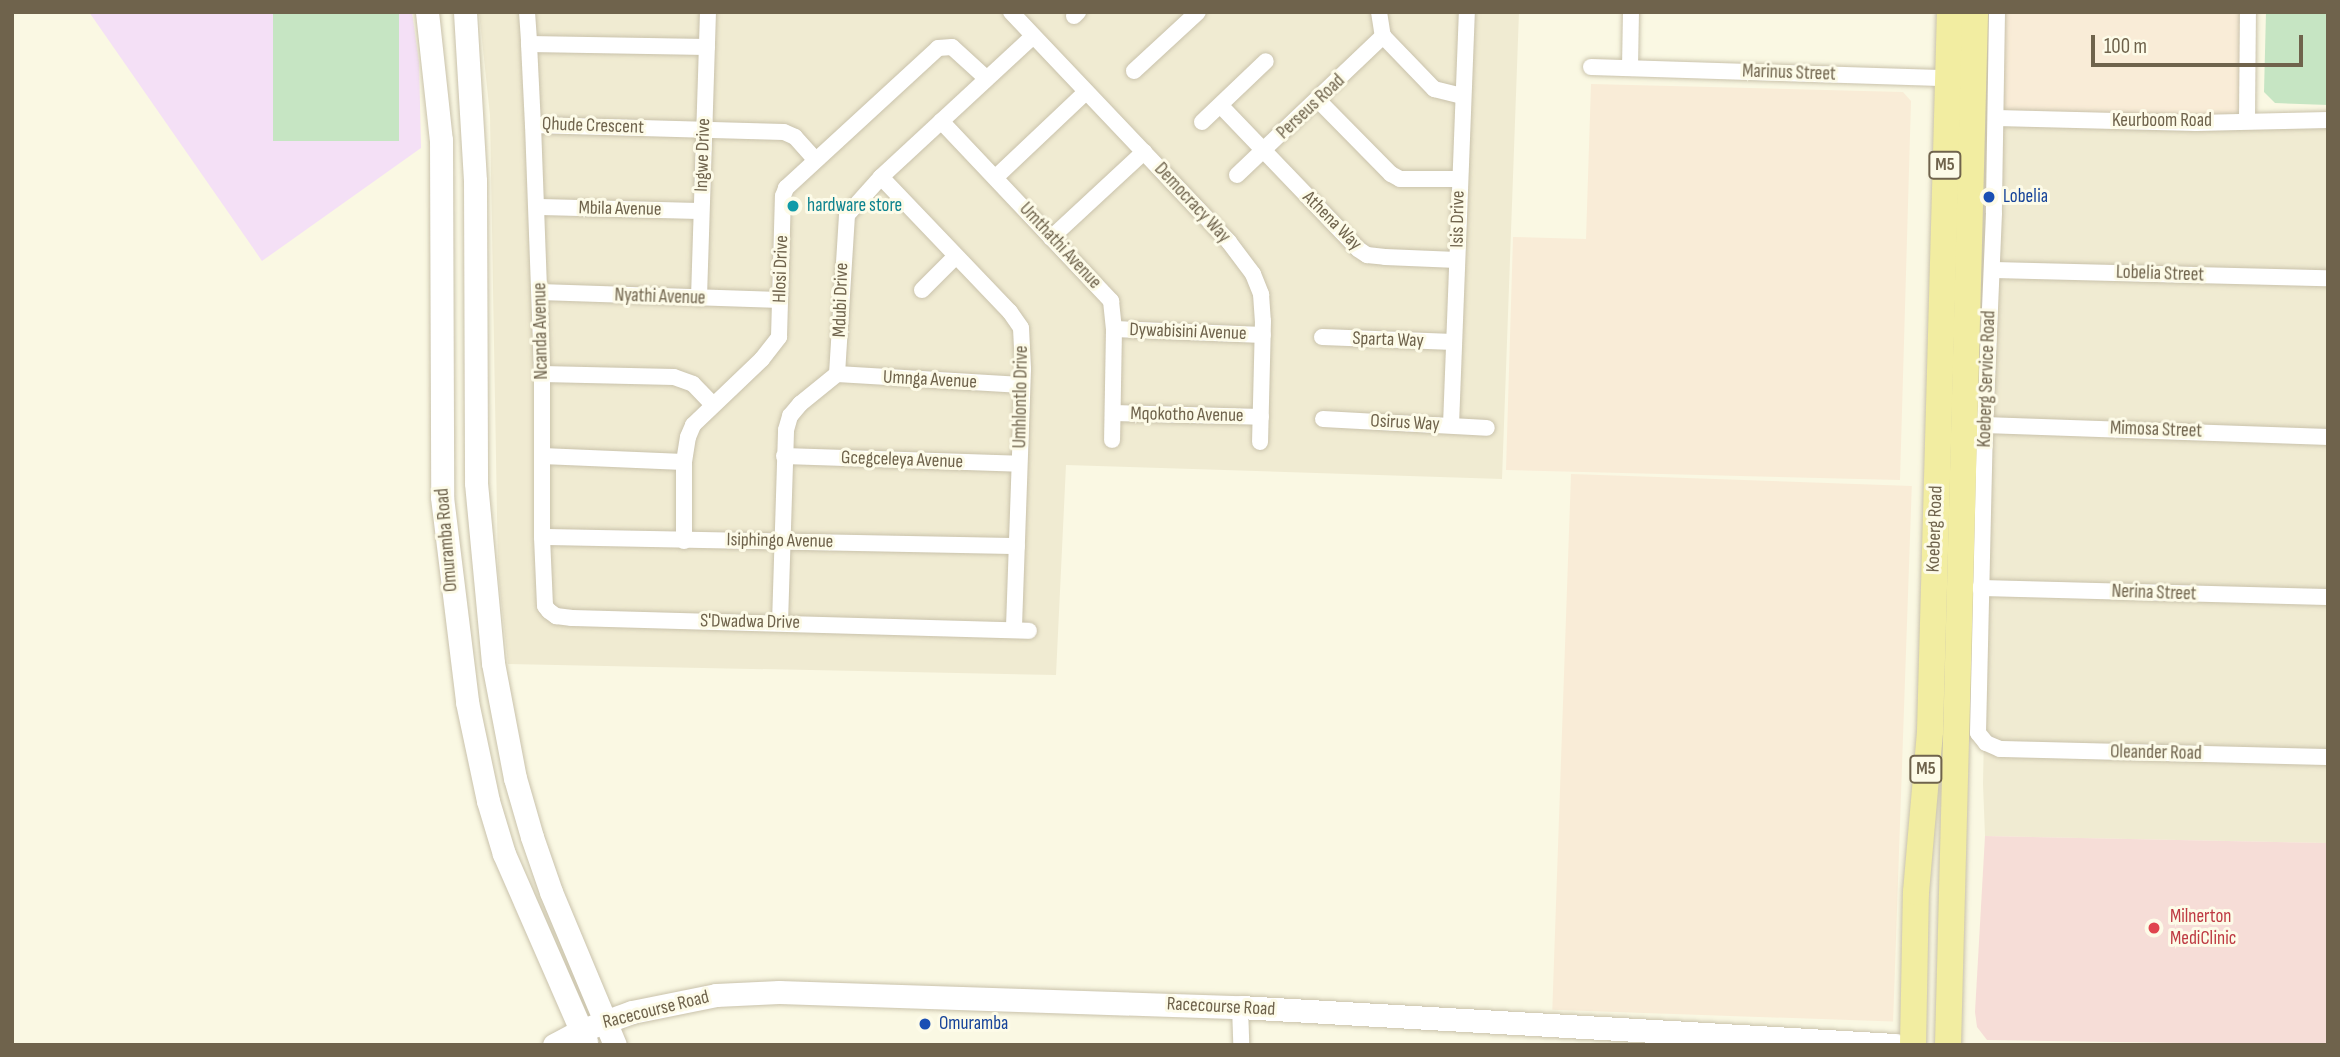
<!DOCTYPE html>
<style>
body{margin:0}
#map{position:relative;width:2340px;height:1057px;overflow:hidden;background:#faf8e3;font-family:"Sofia Sans Condensed",sans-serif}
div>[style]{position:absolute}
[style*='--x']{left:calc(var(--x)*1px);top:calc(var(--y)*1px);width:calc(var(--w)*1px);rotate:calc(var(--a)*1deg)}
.residential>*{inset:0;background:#f0ebd2}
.commercial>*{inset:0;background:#f9ecd7;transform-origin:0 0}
.education>*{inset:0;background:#f4e0f6}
.medical>*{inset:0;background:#f6ddd7}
.green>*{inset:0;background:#c6e5c3;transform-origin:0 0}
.roads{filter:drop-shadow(0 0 2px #c9c2ab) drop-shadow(0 0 2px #c9c2ab)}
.minor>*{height:16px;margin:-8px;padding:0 8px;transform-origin:8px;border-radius:8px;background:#fff}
.secondary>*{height:23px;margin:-11.5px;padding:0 11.5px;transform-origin:11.5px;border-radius:11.5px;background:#fff}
.primary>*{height:26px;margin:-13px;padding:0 13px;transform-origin:13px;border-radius:13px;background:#f2eda1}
.dots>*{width:19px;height:19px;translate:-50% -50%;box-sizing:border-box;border:4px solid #fdfbe8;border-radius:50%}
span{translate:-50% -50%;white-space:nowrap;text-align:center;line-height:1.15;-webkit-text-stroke:6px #fdfbe8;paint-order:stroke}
.shield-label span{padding:2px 5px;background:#fdfbe8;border:2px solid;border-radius:5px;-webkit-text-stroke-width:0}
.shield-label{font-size:18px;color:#6f634c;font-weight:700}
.street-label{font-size:19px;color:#6f634c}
.transit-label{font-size:19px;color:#164399}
.left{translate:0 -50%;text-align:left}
.culture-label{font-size:19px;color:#0d838f}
.health-label{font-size:19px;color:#be3a42}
.frame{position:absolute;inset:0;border:14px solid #6f634c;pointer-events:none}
.scale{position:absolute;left:2091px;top:35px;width:212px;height:32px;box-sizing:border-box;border:4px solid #6f634c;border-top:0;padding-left:9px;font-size:21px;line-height:24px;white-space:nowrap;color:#6f634c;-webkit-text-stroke:5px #fdfbe8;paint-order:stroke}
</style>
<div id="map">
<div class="residential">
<div style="clip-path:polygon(479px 12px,1519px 12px,1502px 479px,1066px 465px,1056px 675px,508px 664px,498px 572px,490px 115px)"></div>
<div style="clip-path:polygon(1996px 118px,2328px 120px,2328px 843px,1985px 836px,1983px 784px)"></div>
</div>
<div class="commercial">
<div style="left:1997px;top:12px;width:251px;height:106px"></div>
<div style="clip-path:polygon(1591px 84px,1903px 92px,1911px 101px,1900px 480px,1506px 470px,1513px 237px,1586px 239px)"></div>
<div style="left:1571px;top:474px;width:341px;height:536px;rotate:2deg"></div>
</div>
<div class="education">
<div style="clip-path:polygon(89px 12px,412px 12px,419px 62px,421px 148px,262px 261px)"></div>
</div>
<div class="medical">
<div style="clip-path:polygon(1985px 836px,2328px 843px,2328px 1045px,1987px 1040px,1977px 1027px,1975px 1012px)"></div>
</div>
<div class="green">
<div style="left:273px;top:12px;width:126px;height:129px"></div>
<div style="clip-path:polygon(2266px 12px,2328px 12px,2328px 105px,2275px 103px,2264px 92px)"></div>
</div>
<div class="roads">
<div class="minor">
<div style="--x:527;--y:12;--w:32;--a:86"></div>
<div style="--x:1011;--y:12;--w:317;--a:46.5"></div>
<div style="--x:1229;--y:242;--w:40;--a:53"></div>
<div style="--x:1253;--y:274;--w:22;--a:68"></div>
<div style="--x:1261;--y:294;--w:27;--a:86"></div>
<div style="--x:1263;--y:321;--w:121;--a:91.4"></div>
<div style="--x:1379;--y:12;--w:24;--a:81"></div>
<div style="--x:1383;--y:36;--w:74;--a:46.1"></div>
<div style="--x:1434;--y:89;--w:29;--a:14"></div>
<div style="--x:1997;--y:12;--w:201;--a:90.9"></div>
<div style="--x:1994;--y:213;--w:212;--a:92.4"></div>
<div style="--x:1985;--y:425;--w:308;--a:91.3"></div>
<div style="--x:1978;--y:733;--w:13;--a:51"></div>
<div style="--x:1986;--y:743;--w:15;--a:23"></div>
<div style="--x:2000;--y:749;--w:328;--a:1.4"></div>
<div style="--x:1074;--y:16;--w:6;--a:-45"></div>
<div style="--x:707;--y:47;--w:178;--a:-179"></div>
<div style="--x:529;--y:44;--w:81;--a:87.2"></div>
<div style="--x:533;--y:125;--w:251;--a:1.6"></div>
<div style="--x:784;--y:132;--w:12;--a:24"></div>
<div style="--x:795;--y:137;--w:30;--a:48"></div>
<div style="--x:1591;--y:67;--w:357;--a:1.8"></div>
<div style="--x:1630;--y:68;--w:56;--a:-89"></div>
<div style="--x:1134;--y:71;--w:87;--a:-42.7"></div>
<div style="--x:1318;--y:100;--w:104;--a:45.4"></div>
<div style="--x:1391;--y:174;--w:10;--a:29"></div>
<div style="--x:1400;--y:179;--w:59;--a:0"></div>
<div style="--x:1221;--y:106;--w:198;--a:46.2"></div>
<div style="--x:1358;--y:249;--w:11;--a:34"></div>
<div style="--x:1367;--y:255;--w:18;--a:6"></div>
<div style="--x:1385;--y:257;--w:72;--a:2.4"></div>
<div style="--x:1996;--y:118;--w:200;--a:1.4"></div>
<div style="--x:2196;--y:123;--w:132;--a:-1.3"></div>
<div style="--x:2247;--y:120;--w:108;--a:-89.5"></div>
<div style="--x:941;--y:121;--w:248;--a:46.6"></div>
<div style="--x:1111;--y:301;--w:28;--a:84"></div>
<div style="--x:1114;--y:329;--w:111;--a:91"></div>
<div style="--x:1202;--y:122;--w:88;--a:-43.6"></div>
<div style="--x:533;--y:125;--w:249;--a:87.9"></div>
<div style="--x:542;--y:374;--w:163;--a:90"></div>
<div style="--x:542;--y:537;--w:69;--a:87.5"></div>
<div style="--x:545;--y:606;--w:6;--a:51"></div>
<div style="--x:549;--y:611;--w:9;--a:36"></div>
<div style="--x:556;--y:616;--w:16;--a:7"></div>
<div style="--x:572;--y:618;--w:457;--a:1.6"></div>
<div style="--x:1237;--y:175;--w:202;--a:-43.6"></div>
<div style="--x:881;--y:177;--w:187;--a:46.3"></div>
<div style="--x:1010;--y:312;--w:19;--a:55"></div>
<div style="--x:1021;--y:328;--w:41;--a:87.2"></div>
<div style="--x:1023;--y:369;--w:261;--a:92"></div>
<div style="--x:996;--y:177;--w:124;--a:-43.4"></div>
<div style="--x:538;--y:207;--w:163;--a:1.4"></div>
<div style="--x:1051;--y:238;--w:127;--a:-42.8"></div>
<div style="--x:1992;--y:270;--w:336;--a:1.4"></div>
<div style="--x:922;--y:290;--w:47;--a:-45"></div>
<div style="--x:540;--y:292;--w:240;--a:1.9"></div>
<div style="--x:699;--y:298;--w:286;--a:-88.2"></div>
<div style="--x:1114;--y:329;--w:149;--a:2.3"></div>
<div style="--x:1322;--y:337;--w:132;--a:2.2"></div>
<div style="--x:542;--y:374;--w:132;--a:1.3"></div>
<div style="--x:674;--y:377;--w:20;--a:20"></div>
<div style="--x:693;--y:384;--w:29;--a:46"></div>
<div style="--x:837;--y:374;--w:185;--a:3.4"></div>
<div style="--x:1113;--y:413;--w:148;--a:1.5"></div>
<div style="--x:1323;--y:419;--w:164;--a:3.1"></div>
<div style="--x:1451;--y:425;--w:413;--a:-87.8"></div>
<div style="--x:1985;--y:425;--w:343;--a:2"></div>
<div style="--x:542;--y:456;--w:142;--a:2.4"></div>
<div style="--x:784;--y:456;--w:235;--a:1.9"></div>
<div style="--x:542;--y:537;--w:475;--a:1.1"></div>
<div style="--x:684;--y:541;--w:79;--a:-90"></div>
<div style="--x:684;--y:462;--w:25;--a:-81"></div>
<div style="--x:688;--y:437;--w:13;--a:-67"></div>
<div style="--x:693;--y:425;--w:95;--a:-43.7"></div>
<div style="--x:762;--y:359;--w:28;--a:-52"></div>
<div style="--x:779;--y:337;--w:141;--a:-88.4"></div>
<div style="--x:783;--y:196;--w:9;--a:-69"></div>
<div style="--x:786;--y:188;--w:207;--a:-42.6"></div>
<div style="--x:938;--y:48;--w:14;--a:-4"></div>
<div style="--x:952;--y:47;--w:47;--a:42.4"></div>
<div style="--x:1980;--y:588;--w:348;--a:1.5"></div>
<div style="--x:780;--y:623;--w:193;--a:-88.2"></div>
<div style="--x:786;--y:430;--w:15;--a:-74"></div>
<div style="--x:790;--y:416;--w:16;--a:-50"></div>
<div style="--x:800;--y:404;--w:48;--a:-39"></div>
<div style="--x:837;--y:374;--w:159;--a:-86.4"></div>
<div style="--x:847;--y:215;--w:51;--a:-48.2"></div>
<div style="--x:881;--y:177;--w:207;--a:-42.8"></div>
<div style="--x:1240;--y:1007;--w:38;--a:88"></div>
</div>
<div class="secondary">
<div style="--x:427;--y:12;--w:129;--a:83.8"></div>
<div style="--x:441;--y:140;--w:357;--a:89.8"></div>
<div style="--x:442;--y:497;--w:207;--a:83"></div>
<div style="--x:467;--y:702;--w:101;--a:78"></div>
<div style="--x:488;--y:801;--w:55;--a:73.2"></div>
<div style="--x:504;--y:854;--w:205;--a:66.4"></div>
<div style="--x:465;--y:12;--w:169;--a:86.6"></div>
<div style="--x:475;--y:181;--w:302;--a:89.8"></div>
<div style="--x:476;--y:483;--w:181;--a:84.6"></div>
<div style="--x:493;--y:663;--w:117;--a:79.2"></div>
<div style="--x:515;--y:778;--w:61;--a:73.9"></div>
<div style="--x:532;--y:837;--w:58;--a:70.9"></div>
<div style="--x:551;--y:892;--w:166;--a:67.3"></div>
<div style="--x:554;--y:1045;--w:30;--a:-28"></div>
<div style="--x:580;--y:1031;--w:55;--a:-20.1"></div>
<div style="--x:632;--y:1012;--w:86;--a:-11.4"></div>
<div style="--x:716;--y:995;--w:63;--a:-2.7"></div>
<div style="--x:779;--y:992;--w:461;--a:1.9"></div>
<div style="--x:1240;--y:1007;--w:656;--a:3.32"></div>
</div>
<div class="primary">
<div style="--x:1913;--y:1045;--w:153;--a:-88.9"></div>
<div style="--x:1916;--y:892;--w:162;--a:-85"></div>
<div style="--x:1930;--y:731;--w:719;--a:-88.41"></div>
<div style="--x:1948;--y:1045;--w:1033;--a:-88.5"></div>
</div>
</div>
<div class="dots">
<div style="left:1989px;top:197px;background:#1a4fb4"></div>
<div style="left:793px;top:206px;background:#0f9aa8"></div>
<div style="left:2154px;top:928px;background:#e0444e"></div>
<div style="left:925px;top:1024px;background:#1a4fb4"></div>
</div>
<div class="shield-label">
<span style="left:1945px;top:165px">M5</span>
<span style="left:1926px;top:769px">M5</span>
</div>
<div class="street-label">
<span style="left:1789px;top:73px;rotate:2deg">Marinus Street</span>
<span style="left:1311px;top:107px;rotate:-43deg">Perseus Road</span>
<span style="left:2162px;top:121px">Keurboom Road</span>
<span style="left:593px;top:126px;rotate:2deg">Qhude Crescent</span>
<span style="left:703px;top:155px;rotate:-88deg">Ingwe Drive</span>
<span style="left:1192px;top:203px;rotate:47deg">Democracy Way</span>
<span style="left:620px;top:209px;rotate:1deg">Mbila Avenue</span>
<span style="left:1458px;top:219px;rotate:-89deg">Isis Drive</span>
<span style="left:1332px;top:221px;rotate:45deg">Athena Way</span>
<span style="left:1060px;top:246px;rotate:47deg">Umthathi Avenue</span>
<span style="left:781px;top:269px;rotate:-88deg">Hlosi Drive</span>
<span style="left:2160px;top:274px;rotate:2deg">Lobelia Street</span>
<span style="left:660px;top:297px;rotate:2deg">Nyathi Avenue</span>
<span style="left:841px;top:300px;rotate:-88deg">Mdubi Drive</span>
<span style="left:541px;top:331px;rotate:-91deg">Ncanda Avenue</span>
<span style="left:1188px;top:332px;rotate:2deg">Dywabisini Avenue</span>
<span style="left:1388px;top:340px;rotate:2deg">Sparta Way</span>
<span style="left:1987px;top:379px;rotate:-88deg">Koeberg Service Road</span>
<span style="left:930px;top:380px;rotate:3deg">Umnga Avenue</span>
<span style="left:1021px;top:397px;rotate:-89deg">Umhlontlo Drive</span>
<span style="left:1187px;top:415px;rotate:1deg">Mqokotho Avenue</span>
<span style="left:1405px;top:423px;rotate:3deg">Osirus Way</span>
<span style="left:2156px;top:430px;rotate:2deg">Mimosa Street</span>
<span style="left:902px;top:460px;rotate:2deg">Gcegceleya Avenue</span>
<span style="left:1935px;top:529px;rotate:-88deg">Koeberg Road</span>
<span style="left:447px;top:540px;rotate:-95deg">Omuramba Road</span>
<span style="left:780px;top:541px;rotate:1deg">Isiphingo Avenue</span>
<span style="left:2154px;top:593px;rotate:2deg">Nerina Street</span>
<span style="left:750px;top:622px;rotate:1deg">S'Dwadwa Drive</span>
<span style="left:2156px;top:753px;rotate:1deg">Oleander Road</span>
<span style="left:1221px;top:1007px;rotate:3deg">Racecourse Road</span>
<span style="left:656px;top:1010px;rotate:-14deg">Racecourse Road</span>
</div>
<div class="transit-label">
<span class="left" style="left:2003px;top:197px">Lobelia</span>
<span class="left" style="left:939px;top:1024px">Omuramba</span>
</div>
<div class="culture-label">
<span class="left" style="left:807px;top:206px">hardware store</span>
</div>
<div class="health-label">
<span class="left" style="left:2170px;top:928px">Milnerton<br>MediClinic</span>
</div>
<div class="frame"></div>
<div class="scale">100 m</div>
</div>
